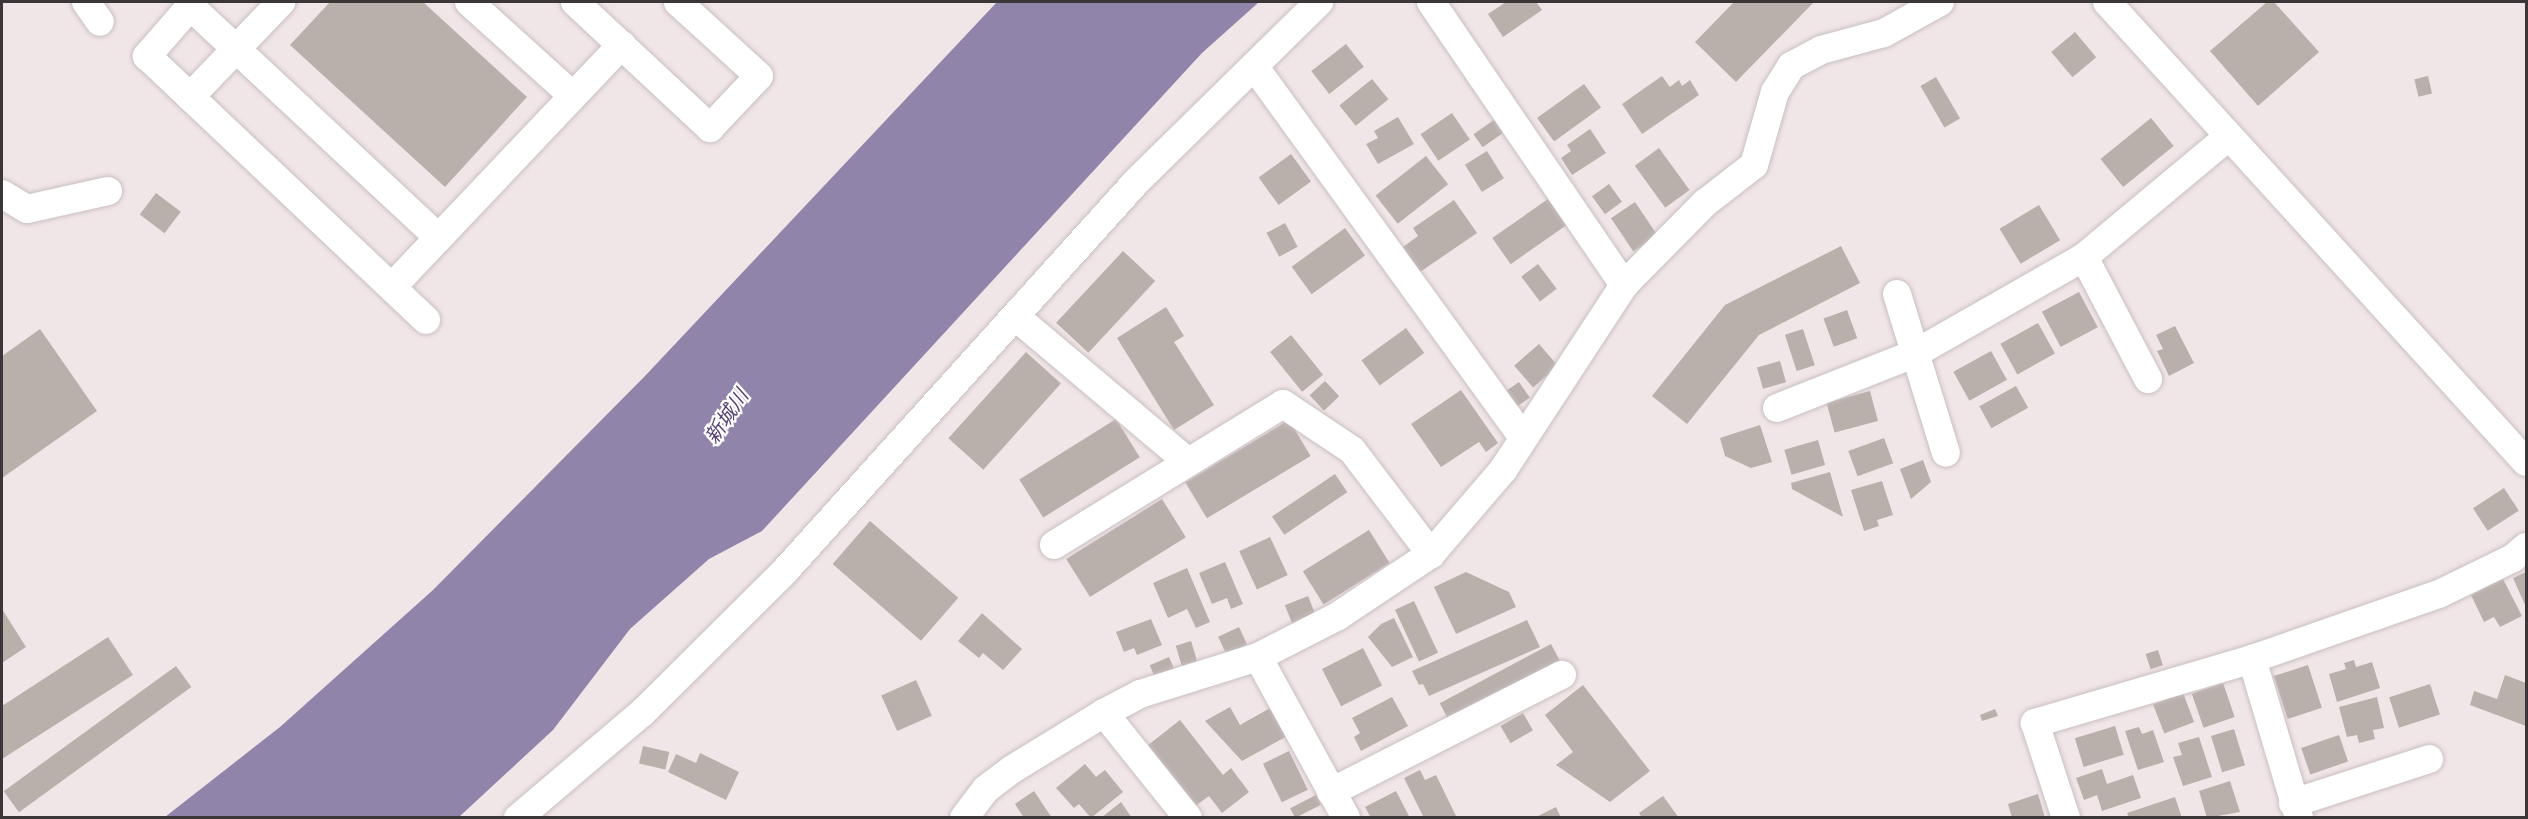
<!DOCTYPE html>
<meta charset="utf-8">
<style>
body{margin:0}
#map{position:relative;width:2528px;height:819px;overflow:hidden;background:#f1e6e7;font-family:Mulish,"Noto Sans JP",sans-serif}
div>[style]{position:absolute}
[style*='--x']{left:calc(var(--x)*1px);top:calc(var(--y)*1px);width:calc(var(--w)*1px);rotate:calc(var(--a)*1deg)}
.water>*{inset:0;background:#9184aa}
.building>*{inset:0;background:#b9b0ac;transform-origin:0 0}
.roads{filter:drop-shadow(0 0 2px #c9bfc0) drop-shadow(0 0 2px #c9bfc0)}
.minor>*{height:28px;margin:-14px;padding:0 14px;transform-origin:14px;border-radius:14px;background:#fff}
span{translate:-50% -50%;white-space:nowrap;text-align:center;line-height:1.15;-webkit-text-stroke:4.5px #fff;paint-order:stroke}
.water-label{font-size:20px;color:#543f74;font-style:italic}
.frame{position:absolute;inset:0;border:3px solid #3b3637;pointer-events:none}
</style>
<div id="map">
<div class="water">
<div style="clip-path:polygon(997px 2px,1259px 2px,1202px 53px,762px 531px,709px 559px,630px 629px,553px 730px,459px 817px,165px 817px,280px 727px,433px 590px,645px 376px)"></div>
</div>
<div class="building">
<div style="clip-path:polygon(330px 2px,423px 2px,527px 97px,445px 187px,290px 45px)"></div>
<div style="clip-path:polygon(1506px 2px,1536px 2px,1542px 10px,1503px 37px,1488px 14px)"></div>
<div style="clip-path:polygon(1734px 2px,1814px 2px,1736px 82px,1695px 42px)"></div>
<div style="clip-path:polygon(2267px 2px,2274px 2px,2319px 52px,2258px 106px,2210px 51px)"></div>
<div style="left:2075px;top:32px;width:33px;height:31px;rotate:50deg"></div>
<div style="left:1346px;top:44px;width:29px;height:44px;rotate:52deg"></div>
<div style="clip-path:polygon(1662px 76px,1670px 87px,1679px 80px,1682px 86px,1690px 80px,1699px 95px,1642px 134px,1622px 104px)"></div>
<div style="left:2428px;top:76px;width:18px;height:14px;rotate:77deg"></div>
<div style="left:1936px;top:77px;width:48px;height:18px;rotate:60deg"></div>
<div style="left:1372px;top:79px;width:26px;height:42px;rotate:51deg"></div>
<div style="left:1584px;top:84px;width:29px;height:58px;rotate:54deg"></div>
<div style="left:1452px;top:113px;width:32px;height:38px;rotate:56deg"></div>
<div style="clip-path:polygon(1398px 117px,1414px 144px,1378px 164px,1366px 144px,1378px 138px,1374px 131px)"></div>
<div style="left:1498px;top:117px;width:16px;height:30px;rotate:55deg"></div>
<div style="left:2151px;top:118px;width:36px;height:65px;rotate:51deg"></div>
<div style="clip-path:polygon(1590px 129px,1606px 153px,1572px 175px,1561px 158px,1571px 151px,1567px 145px)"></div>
<div style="left:1659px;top:148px;width:52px;height:30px;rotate:54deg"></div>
<div style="left:1487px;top:151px;width:32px;height:26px;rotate:58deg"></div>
<div style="left:1291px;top:154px;width:34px;height:40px;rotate:54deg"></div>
<div style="left:1426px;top:156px;width:36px;height:64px;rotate:52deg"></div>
<div style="left:1609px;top:184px;width:22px;height:21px;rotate:54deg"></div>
<div style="left:156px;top:193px;width:31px;height:27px;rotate:37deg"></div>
<div style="left:1548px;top:199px;width:32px;height:68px;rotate:55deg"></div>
<div style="clip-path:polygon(1454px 200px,1477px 233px,1420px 272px,1403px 247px,1418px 236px,1413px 228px)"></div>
<div style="left:1635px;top:202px;width:40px;height:29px;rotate:56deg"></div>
<div style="left:2039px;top:205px;width:41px;height:46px;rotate:59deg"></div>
<div style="left:1285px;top:223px;width:27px;height:21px;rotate:62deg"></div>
<div style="left:1345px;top:228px;width:34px;height:66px;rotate:54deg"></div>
<div style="clip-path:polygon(1841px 246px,1860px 283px,1759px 335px,1687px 424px,1652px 396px,1725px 305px)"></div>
<div style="left:1123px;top:251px;width:44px;height:98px;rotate:43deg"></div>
<div style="left:1538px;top:264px;width:31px;height:21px;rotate:53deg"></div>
<div style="left:2079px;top:292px;width:40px;height:42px;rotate:62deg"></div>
<div style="clip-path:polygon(1166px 307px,1184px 336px,1174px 342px,1214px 405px,1174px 430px,1117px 338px)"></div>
<div style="left:1847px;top:310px;width:30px;height:25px;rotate:70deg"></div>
<div style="left:2038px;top:323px;width:35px;height:43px;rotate:61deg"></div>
<div style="clip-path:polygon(2175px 326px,2194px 363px,2169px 376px,2157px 351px,2163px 349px,2156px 335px)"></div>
<div style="left:1406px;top:328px;width:31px;height:55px;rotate:54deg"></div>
<div style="clip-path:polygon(40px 329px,97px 411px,2px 478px,2px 356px)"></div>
<div style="left:1803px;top:329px;width:38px;height:19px;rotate:72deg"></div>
<div style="left:1291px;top:335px;width:51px;height:27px;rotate:51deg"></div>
<div style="left:1539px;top:344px;width:29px;height:33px;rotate:49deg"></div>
<div style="left:1991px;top:351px;width:33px;height:43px;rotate:61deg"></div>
<div style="left:1026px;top:352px;width:47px;height:116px;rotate:42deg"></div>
<div style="left:1780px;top:361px;width:22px;height:24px;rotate:74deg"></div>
<div style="left:1325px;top:381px;width:21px;height:21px;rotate:47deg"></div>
<div style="left:1519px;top:382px;width:19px;height:17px;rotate:55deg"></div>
<div style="left:2016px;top:386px;width:25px;height:42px;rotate:61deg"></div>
<div style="clip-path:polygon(1461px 390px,1498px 443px,1486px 452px,1479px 442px,1441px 467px,1411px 424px)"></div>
<div style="left:1870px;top:391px;width:31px;height:45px;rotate:75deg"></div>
<div style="left:1116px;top:419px;width:45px;height:114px;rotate:58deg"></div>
<div style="left:1289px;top:420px;width:42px;height:121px;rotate:59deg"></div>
<div style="clip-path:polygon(1760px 425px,1772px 462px,1751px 468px,1725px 456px,1720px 438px)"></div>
<div style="left:1884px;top:438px;width:27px;height:38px;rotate:70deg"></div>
<div style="left:1818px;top:440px;width:26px;height:35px;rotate:74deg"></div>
<div style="clip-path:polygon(1923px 460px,1931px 482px,1911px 499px,1900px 469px)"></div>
<div style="clip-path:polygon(1830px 472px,1843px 517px,1792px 489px,1791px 483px)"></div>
<div style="left:1335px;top:474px;width:22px;height:76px;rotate:56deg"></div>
<div style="clip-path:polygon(1882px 481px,1893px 515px,1877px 520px,1879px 526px,1864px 531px,1851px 490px)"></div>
<div style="left:2504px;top:488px;width:27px;height:37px;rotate:57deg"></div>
<div style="left:1162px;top:499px;width:45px;height:113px;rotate:58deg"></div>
<div style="left:870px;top:521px;width:117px;height:57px;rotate:41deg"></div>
<div style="left:1369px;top:530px;width:39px;height:78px;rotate:58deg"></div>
<div style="left:1270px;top:537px;width:42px;height:34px;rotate:65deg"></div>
<div style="clip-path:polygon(1225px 562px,1243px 604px,1231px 609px,1227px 598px,1212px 604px,1199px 573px)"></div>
<div style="clip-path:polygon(1187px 568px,1210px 622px,1196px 628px,1187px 609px,1168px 618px,1153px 583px)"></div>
<div style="clip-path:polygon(1466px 572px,1509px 592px,1516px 607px,1456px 634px,1434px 587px)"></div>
<div style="clip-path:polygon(2526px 572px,2526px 607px,2513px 578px)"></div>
<div style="clip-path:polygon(2503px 579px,2522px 616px,2500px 627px,2494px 617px,2484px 622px,2471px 595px)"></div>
<div style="left:1308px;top:596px;width:22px;height:25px;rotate:68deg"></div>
<div style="left:1414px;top:601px;width:57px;height:21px;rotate:65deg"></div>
<div style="clip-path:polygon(2px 609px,26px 647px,2px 663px)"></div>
<div style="clip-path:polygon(982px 613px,1022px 649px,1003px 670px,983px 653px,979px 658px,958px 641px)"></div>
<div style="clip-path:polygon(1394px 618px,1413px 657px,1392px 667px,1368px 637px,1381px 624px)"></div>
<div style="clip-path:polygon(1151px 619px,1162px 645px,1137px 655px,1134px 648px,1124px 652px,1116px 632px)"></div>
<div style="clip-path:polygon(1527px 620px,1540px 647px,1429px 696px,1423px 684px,1419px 685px,1412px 671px)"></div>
<div style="left:1239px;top:627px;width:19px;height:23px;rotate:65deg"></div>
<div style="clip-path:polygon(108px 637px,133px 675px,2px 759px,2px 706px)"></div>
<div style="left:1191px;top:641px;width:21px;height:16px;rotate:73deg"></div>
<div style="left:1551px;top:644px;width:19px;height:126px;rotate:62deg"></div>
<div style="left:1363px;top:648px;width:42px;height:46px;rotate:63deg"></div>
<div style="left:2158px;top:650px;width:16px;height:13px;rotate:72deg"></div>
<div style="left:1169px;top:657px;width:15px;height:21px;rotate:67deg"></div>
<div style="clip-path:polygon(2354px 660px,2356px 667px,2372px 662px,2380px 688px,2337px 702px,2329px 674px,2346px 669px,2344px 663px)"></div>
<div style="left:2308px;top:665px;width:45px;height:36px;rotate:72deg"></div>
<div style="left:176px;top:666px;width:26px;height:213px;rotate:54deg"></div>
<div style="clip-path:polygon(2505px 675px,2526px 683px,2526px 726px,2470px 705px,2474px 691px,2497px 699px)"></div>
<div style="left:916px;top:680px;width:39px;height:38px;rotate:66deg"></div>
<div style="left:2223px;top:683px;width:36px;height:33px;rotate:71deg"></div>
<div style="left:2430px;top:684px;width:32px;height:43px;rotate:72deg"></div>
<div style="clip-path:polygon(1583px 685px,1650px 771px,1610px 802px,1556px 765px,1573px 752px,1545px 715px)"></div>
<div style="left:2183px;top:693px;width:31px;height:32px;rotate:69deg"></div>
<div style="clip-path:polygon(1392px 697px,1408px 726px,1361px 751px,1354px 737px,1360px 733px,1352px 718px)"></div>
<div style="clip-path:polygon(2377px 697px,2384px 728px,2373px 730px,2375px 739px,2359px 743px,2357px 735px,2347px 737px,2339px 707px)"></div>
<div style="clip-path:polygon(1230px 707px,1240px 725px,1272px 707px,1289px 735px,1242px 761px,1205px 721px)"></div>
<div style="clip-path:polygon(1995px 709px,1998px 716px,1982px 721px,1980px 715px)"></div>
<div style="left:1523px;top:713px;width:20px;height:26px;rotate:60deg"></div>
<div style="clip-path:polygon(1180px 720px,1223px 775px,1231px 768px,1249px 792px,1222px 813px,1209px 796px,1194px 807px,1147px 746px)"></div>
<div style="left:2115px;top:726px;width:30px;height:42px;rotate:73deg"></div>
<div style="clip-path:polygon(2139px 727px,2142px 734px,2153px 730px,2164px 762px,2138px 770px,2125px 731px)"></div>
<div style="left:2234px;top:729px;width:38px;height:24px;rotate:73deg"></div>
<div style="left:2339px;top:735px;width:28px;height:40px;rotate:71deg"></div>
<div style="clip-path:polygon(2199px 737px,2212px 777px,2183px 786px,2173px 757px,2182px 755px,2178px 743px)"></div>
<div style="left:643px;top:746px;width:27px;height:18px;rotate:13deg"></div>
<div style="left:1289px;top:751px;width:43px;height:29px;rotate:64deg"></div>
<div style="clip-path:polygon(700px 753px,739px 772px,726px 800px,668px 772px,676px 754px,696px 763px)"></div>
<div style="clip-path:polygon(1085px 764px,1096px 777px,1105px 770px,1123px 792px,1091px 818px,1079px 804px,1074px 808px,1056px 788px)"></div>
<div style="clip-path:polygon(2102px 769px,2107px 784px,2133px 775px,2141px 798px,2102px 811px,2097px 795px,2084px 800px,2076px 778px)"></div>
<div style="clip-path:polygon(1420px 770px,1425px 780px,1436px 775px,1457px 818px,1424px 818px,1404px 778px)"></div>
<div style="clip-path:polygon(2230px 781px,2240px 812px,2207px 818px,2199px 791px)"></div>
<div style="clip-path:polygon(1034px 791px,1052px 818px,1024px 818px,1015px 804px)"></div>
<div style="clip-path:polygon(1396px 791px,1410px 818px,1371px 818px,1365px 807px)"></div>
<div style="clip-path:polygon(2038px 794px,2045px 818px,2012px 818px,2008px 804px)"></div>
<div style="left:1316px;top:795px;width:11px;height:29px;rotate:63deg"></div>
<div style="clip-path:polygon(1663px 796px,1679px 818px,1642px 818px,1639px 813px)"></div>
<div style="clip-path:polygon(2175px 797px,2182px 818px,2129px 818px,2127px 813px)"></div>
<div style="clip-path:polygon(1121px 802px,1132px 818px,1101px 818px)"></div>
<div style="clip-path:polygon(1556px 807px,1561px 818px,1534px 818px)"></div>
</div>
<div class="roads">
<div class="minor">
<div style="--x:86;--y:2;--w:24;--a:55"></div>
<div style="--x:194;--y:2;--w:72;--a:131"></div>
<div style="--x:147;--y:56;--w:384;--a:43.4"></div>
<div style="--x:469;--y:2;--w:140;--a:42.1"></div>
<div style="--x:575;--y:2;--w:185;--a:43"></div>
<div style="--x:710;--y:128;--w:71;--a:-46.7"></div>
<div style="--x:759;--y:76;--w:110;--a:-137.6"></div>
<div style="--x:1431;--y:2;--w:343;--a:55.7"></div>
<div style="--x:2107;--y:2;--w:622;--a:47.67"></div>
<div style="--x:190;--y:6;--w:340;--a:43"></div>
<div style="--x:1254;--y:66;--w:459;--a:54.1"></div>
<div style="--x:190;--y:97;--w:132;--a:-46.2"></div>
<div style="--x:2;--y:194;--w:29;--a:31"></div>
<div style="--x:27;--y:209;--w:83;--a:-12.5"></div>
<div style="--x:2084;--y:257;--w:138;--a:62.3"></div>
<div style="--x:392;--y:287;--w:334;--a:-46.5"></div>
<div style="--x:1897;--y:294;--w:166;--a:72.9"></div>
<div style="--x:1016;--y:317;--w:225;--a:40.1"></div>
<div style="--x:1777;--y:408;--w:149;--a:-21.6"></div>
<div style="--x:1916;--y:353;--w:193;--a:-29.7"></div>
<div style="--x:2084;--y:257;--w:187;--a:-39.8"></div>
<div style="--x:1054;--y:545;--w:269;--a:-31.6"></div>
<div style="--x:1283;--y:404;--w:83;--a:33.7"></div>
<div style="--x:1352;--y:450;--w:131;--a:52.8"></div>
<div style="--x:1258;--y:657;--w:183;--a:61.3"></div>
<div style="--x:2252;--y:659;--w:166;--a:73.5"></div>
<div style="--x:1104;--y:713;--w:134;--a:51.3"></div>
<div style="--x:1331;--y:792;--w:259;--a:-26.9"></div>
<div style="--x:2293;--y:803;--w:143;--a:-17.9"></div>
<div style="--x:518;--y:818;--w:162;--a:-40.3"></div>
<div style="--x:642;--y:713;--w:200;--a:-44.8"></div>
<div style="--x:784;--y:572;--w:525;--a:-47.93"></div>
<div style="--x:1136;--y:182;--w:257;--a:-44.5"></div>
<div style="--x:964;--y:818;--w:36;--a:-53"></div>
<div style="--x:986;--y:789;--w:31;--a:-37"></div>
<div style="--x:1011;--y:770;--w:109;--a:-31.5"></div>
<div style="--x:1104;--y:713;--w:41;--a:-27.8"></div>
<div style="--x:1140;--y:694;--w:124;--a:-17.4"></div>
<div style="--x:1258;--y:657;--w:90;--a:-27.1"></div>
<div style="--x:1338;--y:616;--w:112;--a:-33.7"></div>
<div style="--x:1431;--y:554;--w:111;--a:-49.4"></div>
<div style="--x:1503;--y:470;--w:221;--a:-56.8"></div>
<div style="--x:1624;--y:285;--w:115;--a:-45.4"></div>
<div style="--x:1705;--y:203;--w:62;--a:-37.8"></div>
<div style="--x:1754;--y:165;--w:76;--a:-74"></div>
<div style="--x:1775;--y:92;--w:31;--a:-58"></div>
<div style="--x:1791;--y:66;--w:34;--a:-28"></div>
<div style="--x:1821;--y:50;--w:65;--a:-15.1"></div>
<div style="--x:1884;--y:33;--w:64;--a:-29"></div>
<div style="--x:2066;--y:818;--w:100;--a:-108.1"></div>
<div style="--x:2035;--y:723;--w:226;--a:-16.4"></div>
<div style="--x:2252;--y:659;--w:198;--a:-19.2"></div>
<div style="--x:2439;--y:594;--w:82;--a:-25.9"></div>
<div style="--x:2513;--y:558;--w:17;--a:-40"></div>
</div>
</div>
<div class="water-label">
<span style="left:726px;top:416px;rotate:-56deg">新城川</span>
</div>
<div class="frame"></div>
</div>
